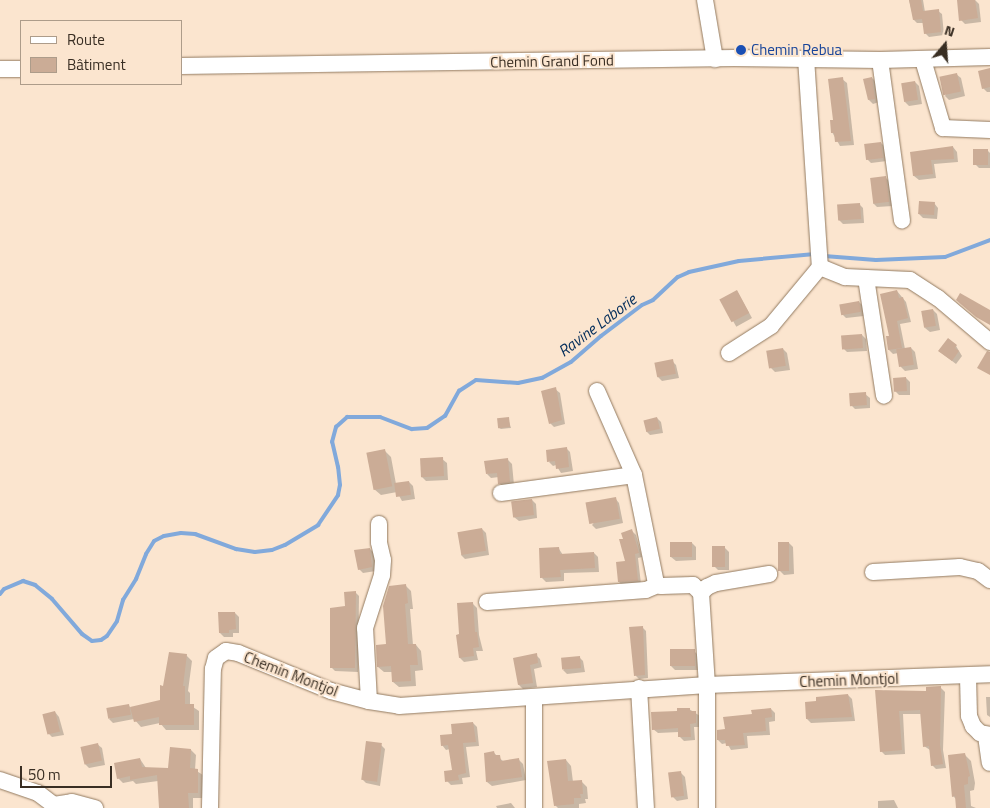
<!DOCTYPE html>
<meta charset="utf-8">
<style>
body{margin:0}
#map{position:relative;width:990px;height:808px;overflow:hidden;background:#fbe5cf;font-family:"Titillium Web",sans-serif}
div>[style]{position:absolute}
[style*='--x']{left:calc(var(--x)*1px);top:calc(var(--y)*1px);width:calc(var(--w)*1px);rotate:calc(var(--a)*1deg)}
.shadow>*{inset:0;background:#0003;transform-origin:0 0}
.stream>*{height:4px;margin:-2px;padding:0 2px;transform-origin:2px;border-radius:2px;background:#81a9db}
.building>*{inset:0;background:#cbac96;transform-origin:0 0}
.roads{filter:drop-shadow(0 0 1px #927a60) drop-shadow(0 0 1px #927a60)}
.minor>*{height:16px;margin:-8px;padding:0 8px;transform-origin:8px;border-radius:8px;background:#fff}
.dots>*{width:14px;height:14px;translate:-50% -50%;box-sizing:border-box;border:2px solid #fbe5cf;border-radius:50%}
span{translate:-50% -50%;white-space:nowrap;text-align:center;line-height:1.15;-webkit-text-stroke:4px #fbe5cf;paint-order:stroke}
.transit-label{font-size:15px;color:#164399}
.left{translate:0 -50%;text-align:left}
.street-label{font-size:15px;color:#392e23}
.water-label{font-size:16px;color:#022c5a;font-style:italic}
.legend{position:absolute;left:20px;top:20px;width:162px;height:65px;box-sizing:border-box;background:#fbe5cf;border:1px solid #ad9c8a;margin:0;padding:6px 9px;list-style:none;font-size:15px;color:#392e23}
.legend li{display:flex;align-items:center;gap:10px;height:25px}
.legend b{width:25px;border:1px solid #ad9c8a}
.north{position:absolute;left:920px;top:20px;width:50px;height:50px;-webkit-text-stroke:4px #fbe5cf;paint-order:stroke;rotate:18deg;font-size:14px;font-weight:700;line-height:20px;text-align:center;color:#392e23}
.north::after{content:'';display:block;margin:auto;width:18px;height:22px;background:#392e23;clip-path:polygon(50% 0,100% 100%,50% 72%,0 100%)}
.scale{position:absolute;left:20px;top:766px;width:92px;height:22px;box-sizing:border-box;border:2px solid #392e23;border-top:0;padding-left:6px;font-size:15px;line-height:18px;white-space:nowrap;color:#392e23;-webkit-text-stroke:4px #fbe5cf;paint-order:stroke}
</style>
<div id="map">
<div class="shadow">
<div style="clip-path:polygon(909px 0,923px 0,925px 12px,938px 11px,942px 14px,944px 35px,929px 37px,925px 33px,924px 23px,917px 23px,914px 20px)"></div>
<div style="clip-path:polygon(975px 0,979px 4px,981px 22px,965px 24px,961px 20px)"></div>
<div style="clip-path:polygon(990px 69px,990px 92px,987px 92px,983px 88px)"></div>
<div style="clip-path:polygon(956px 74px,961px 78px,965px 96px,949px 100px,945px 96px)"></div>
<div style="clip-path:polygon(872px 78px,876px 82px,879px 102px,873px 104px,869px 100px)"></div>
<div style="clip-path:polygon(842px 79px,847px 83px,854px 145px,840px 146px,832px 132px)"></div>
<div style="clip-path:polygon(915px 82px,919px 86px,922px 104px,909px 106px,905px 102px)"></div>
<div style="clip-path:polygon(881px 143px,885px 147px,887px 161px,871px 163px,867px 159px)"></div>
<div style="clip-path:polygon(953px 147px,957px 152px,958px 162px,934px 164px,936px 178px,919px 180px,914px 176px,912px 153px)"></div>
<div style="clip-path:polygon(987px 150px,990px 153px,990px 168px,979px 168px,975px 164px)"></div>
<div style="clip-path:polygon(885px 177px,890px 182px,893px 206px,877px 207px,873px 203px)"></div>
<div style="clip-path:polygon(934px 203px,938px 208px,937px 219px,923px 218px,919px 214px)"></div>
<div style="clip-path:polygon(859px 204px,863px 208px,864px 223px,843px 224px,839px 220px)"></div>
<div style="left:737px;top:291px;width:31px;height:18px;rotate:61deg"></div>
<div style="clip-path:polygon(897px 291px,906px 302px,911px 322px,900px 324px,905px 349px,911px 348px,915px 352px,918px 369px,905px 371px,901px 367px,898px 353px,893px 354px,889px 350px,887px 337px,891px 337px)"></div>
<div style="clip-path:polygon(859px 302px,863px 306px,864px 316px,846px 318px,842px 314px)"></div>
<div style="clip-path:polygon(933px 310px,937px 314px,940px 330px,930px 332px,925px 328px)"></div>
<div style="clip-path:polygon(862px 335px,866px 339px,867px 351px,847px 352px,843px 348px)"></div>
<div style="clip-path:polygon(956px 346px,962px 356px,956px 364px,939px 351px)"></div>
<div style="clip-path:polygon(783px 349px,787px 353px,790px 370px,775px 372px,771px 368px,768px 351px)"></div>
<div style="clip-path:polygon(672px 361px,676px 365px,679px 378px,662px 381px,658px 377px)"></div>
<div style="clip-path:polygon(906px 378px,910px 382px,910px 395px,899px 395px,895px 391px)"></div>
<div style="clip-path:polygon(555px 389px,560px 393px,565px 424px,554px 427px,550px 423px)"></div>
<div style="clip-path:polygon(865px 394px,870px 398px,870px 408px,855px 409px,851px 405px)"></div>
<div style="clip-path:polygon(508px 418px,511px 428px,501px 429px,499px 428px)"></div>
<div style="clip-path:polygon(657px 418px,661px 422px,663px 433px,650px 435px,646px 431px)"></div>
<div style="clip-path:polygon(566px 448px,570px 452px,573px 471px,561px 473px,556px 465px,553px 466px,549px 462px)"></div>
<div style="clip-path:polygon(384px 450px,391px 457px,396px 484px,409px 482px,413px 486px,415px 499px,402px 501px,397px 492px,381px 495px,374px 489px,368px 453px)"></div>
<div style="clip-path:polygon(442px 459px,447px 463px,448px 480px,426px 481px,422px 477px)"></div>
<div style="clip-path:polygon(508px 460px,512px 464px,514px 485px,504px 487px,499px 483px,499px 477px,491px 478px,487px 474px)"></div>
<div style="clip-path:polygon(615px 498px,619px 503px,623px 523px,596px 529px,592px 525px)"></div>
<div style="clip-path:polygon(532px 500px,536px 504px,537px 518px,519px 521px,514px 517px)"></div>
<div style="clip-path:polygon(482px 529px,486px 533px,489px 555px,465px 559px,461px 555px)"></div>
<div style="clip-path:polygon(632px 531px,636px 535px,642px 557px,638px 558px,641px 584px,623px 586px,619px 582px,627px 562px,624px 539px)"></div>
<div style="clip-path:polygon(692px 543px,696px 547px,696px 560px,676px 561px,671px 557px)"></div>
<div style="clip-path:polygon(789px 543px,793px 547px,794px 574px,784px 575px,780px 571px)"></div>
<div style="clip-path:polygon(724px 547px,729px 552px,729px 570px,718px 570px,714px 566px)"></div>
<div style="clip-path:polygon(370px 549px,374px 553px,376px 571px,363px 573px,359px 569px)"></div>
<div style="clip-path:polygon(559px 549px,563px 555px,594px 553px,598px 557px,599px 572px,564px 573px,564px 581px,546px 582px,542px 578px)"></div>
<div style="clip-path:polygon(406px 586px,411px 591px,413px 609px,410px 609px,413px 645px,416px 645px,421px 651px,423px 670px,415px 671px,416px 686px,399px 687px,393px 682px,392px 672px,384px 672px,378px 667px)"></div>
<div style="clip-path:polygon(355px 592px,359px 596px,358px 672px,335px 671px,331px 667px,346px 607px)"></div>
<div style="clip-path:polygon(473px 604px,477px 608px,479px 635px,483px 651px,476px 651px,478px 660px,464px 662px,460px 658px,457px 636px,461px 636px)"></div>
<div style="clip-path:polygon(235px 613px,239px 617px,239px 633px,233px 633px,233px 637px,224px 637px,220px 633px)"></div>
<div style="clip-path:polygon(642px 627px,646px 631px,648px 678px,639px 679px,636px 676px)"></div>
<div style="clip-path:polygon(694px 651px,698px 655px,698px 670px,675px 670px,671px 666px)"></div>
<div style="clip-path:polygon(186px 655px,192px 661px,188px 691px,190px 693px,190px 705px,199px 711px,199px 730px,166px 730px,160px 723px,141px 727px,134px 719px,113px 723px,109px 719px,128px 705px,131px 708px,161px 701px,165px 687px)"></div>
<div style="clip-path:polygon(536px 655px,540px 659px,542px 667px,534px 669px,537px 687px,523px 689px,519px 685px,514px 659px)"></div>
<div style="clip-path:polygon(579px 657px,583px 661px,585px 672px,567px 674px,563px 670px)"></div>
<div style="clip-path:polygon(941px 688px,945px 692px,943px 750px,946px 768px,936px 769px,932px 765px,930px 750px,924px 746px,922px 714px,903px 714px,905px 754px,885px 755px,881px 751px,876px 691px,928px 692px)"></div>
<div style="clip-path:polygon(848px 695px,852px 699px,855px 721px,811px 723px,807px 719px,817px 702px)"></div>
<div style="clip-path:polygon(986px 697px,990px 697px,990px 717px,987px 715px)"></div>
<div style="clip-path:polygon(689px 709px,700px 716px,700px 727px,694px 727px,695px 740px,684px 741px,680px 737px,679px 732px,658px 733px,653px 729px)"></div>
<div style="clip-path:polygon(771px 709px,775px 713px,775px 721px,769px 722px,770px 735px,747px 736px,748px 748px,731px 750px,727px 743px,722px 744px,718px 740px,726px 731px,753px 715px)"></div>
<div style="clip-path:polygon(55px 712px,59px 717px,64px 735px,52px 737px,48px 733px)"></div>
<div style="clip-path:polygon(473px 723px,477px 727px,479px 746px,466px 747px,470px 777px,462px 778px,463px 784px,451px 785px,447px 781px,453px 771px,450px 749px,446px 750px,442px 745px)"></div>
<div style="clip-path:polygon(97px 744px,102px 748px,105px 765px,89px 768px,85px 764px)"></div>
<div style="clip-path:polygon(381px 745px,385px 749px,380px 786px,366px 783px,362px 779px)"></div>
<div style="clip-path:polygon(191px 750px,196px 755px,195px 770px,203px 775px,203px 798px,193px 798px,193px 808px,160px 808px,158px 781px,136px 784px,133px 781px,123px 783px,118px 778px,140px 759px,146px 768px,169px 769px)"></div>
<div style="clip-path:polygon(494px 753px,504px 762px,519px 760px,523px 764px,526px 780px,492px 786px,487px 782px)"></div>
<div style="clip-path:polygon(965px 755px,971px 761px,975px 783px,974px 790px,970px 791px,971px 806px,976px 808px,957px 808px,957px 800px,953px 796px)"></div>
<div style="clip-path:polygon(566px 760px,571px 766px,573px 782px,581px 781px,587px 787px,588px 799px,585px 799px,586px 803px,579px 804px,579px 808px,558px 808px,555px 805px)"></div>
<div style="clip-path:polygon(680px 772px,685px 777px,688px 799px,677px 801px,673px 797px)"></div>
<div style="clip-path:polygon(894px 800px,898px 808px,878px 808px,878px 801px)"></div>
<div style="clip-path:polygon(511px 803px,515px 808px,497px 808px,496px 806px)"></div>
</div>
<div class="stream">
<div style="--x:824;--y:256;--w:52;--a:4.4"></div>
<div style="--x:876;--y:260;--w:69;--a:-2.5"></div>
<div style="--x:945;--y:257;--w:48;--a:-20.7"></div>
<div style="--x:0;--y:594;--w:6;--a:-51"></div>
<div style="--x:4;--y:589;--w:21;--a:-23"></div>
<div style="--x:23;--y:581;--w:13;--a:18"></div>
<div style="--x:35;--y:585;--w:22;--a:39"></div>
<div style="--x:52;--y:599;--w:46;--a:49.4"></div>
<div style="--x:82;--y:634;--w:12;--a:35"></div>
<div style="--x:92;--y:641;--w:9;--a:-6"></div>
<div style="--x:101;--y:640;--w:7;--a:-34"></div>
<div style="--x:107;--y:636;--w:18;--a:-56"></div>
<div style="--x:117;--y:621;--w:22;--a:-74"></div>
<div style="--x:123;--y:600;--w:25;--a:-58"></div>
<div style="--x:136;--y:579;--w:27;--a:-68"></div>
<div style="--x:146;--y:554;--w:15;--a:-58"></div>
<div style="--x:154;--y:541;--w:11;--a:-27"></div>
<div style="--x:164;--y:536;--w:17;--a:-10"></div>
<div style="--x:181;--y:533;--w:14;--a:4"></div>
<div style="--x:195;--y:534;--w:44;--a:20.1"></div>
<div style="--x:236;--y:549;--w:19;--a:9"></div>
<div style="--x:255;--y:552;--w:17;--a:-7"></div>
<div style="--x:272;--y:550;--w:14;--a:-21"></div>
<div style="--x:285;--y:545;--w:39;--a:-31"></div>
<div style="--x:318;--y:525;--w:36;--a:-56"></div>
<div style="--x:338;--y:495;--w:10;--a:-79"></div>
<div style="--x:340;--y:485;--w:18;--a:-96"></div>
<div style="--x:338;--y:467;--w:26;--a:-103"></div>
<div style="--x:332;--y:442;--w:16;--a:-75"></div>
<div style="--x:336;--y:427;--w:15;--a:-42"></div>
<div style="--x:347;--y:417;--w:33;--a:0"></div>
<div style="--x:380;--y:417;--w:34;--a:21"></div>
<div style="--x:412;--y:429;--w:15;--a:-4"></div>
<div style="--x:427;--y:428;--w:22;--a:-34"></div>
<div style="--x:445;--y:416;--w:29;--a:-61"></div>
<div style="--x:459;--y:391;--w:20;--a:-33"></div>
<div style="--x:476;--y:380;--w:42;--a:4.1"></div>
<div style="--x:518;--y:383;--w:25;--a:-12"></div>
<div style="--x:542;--y:378;--w:33;--a:-29"></div>
<div style="--x:571;--y:362;--w:40;--a:-41"></div>
<div style="--x:601;--y:336;--w:51;--a:-37.1"></div>
<div style="--x:642;--y:305;--w:12;--a:-24"></div>
<div style="--x:653;--y:300;--w:34;--a:-43"></div>
<div style="--x:678;--y:277;--w:12;--a:-24"></div>
<div style="--x:689;--y:272;--w:51;--a:-12.4"></div>
<div style="--x:739;--y:261;--w:76;--a:-5.3"></div>
</div>
<div class="building">
<div style="clip-path:polygon(909px 0,921px 0,923px 11px,939px 9px,941px 32px,924px 34px,922px 19px,913px 20px)"></div>
<div style="clip-path:polygon(957px 0,975px 0,978px 18px,959px 21px)"></div>
<div style="clip-path:polygon(990px 68px,990px 87px,982px 89px,978px 71px)"></div>
<div style="left:957px;top:73px;width:19px;height:18px;rotate:78deg"></div>
<div style="clip-path:polygon(843px 77px,851px 141px,835px 142px,834px 133px,831px 133px,830px 120px,833px 120px,828px 79px)"></div>
<div style="clip-path:polygon(872px 77px,875px 99px,868px 100px,863px 79px)"></div>
<div style="left:915px;top:81px;width:19px;height:14px;rotate:81deg"></div>
<div style="left:881px;top:142px;width:16px;height:17px;rotate:83deg"></div>
<div style="clip-path:polygon(953px 146px,954px 159px,931px 160px,933px 174px,913px 176px,910px 152px)"></div>
<div style="left:973px;top:149px;width:15px;height:16px"></div>
<div style="left:886px;top:176px;width:26px;height:16px;rotate:83deg"></div>
<div style="left:919px;top:201px;width:16px;height:13px;rotate:4deg"></div>
<div style="left:860px;top:203px;width:16px;height:23px;rotate:86deg"></div>
<div style="left:737px;top:290px;width:26px;height:20px;rotate:62deg"></div>
<div style="clip-path:polygon(897px 290px,899px 298px,903px 297px,908px 318px,897px 321px,902px 348px,888px 350px,886px 336px,889px 336px,880px 294px)"></div>
<div style="clip-path:polygon(960px 293px,990px 310px,990px 325px,976px 317px,956px 300px)"></div>
<div style="left:859px;top:301px;width:11px;height:20px;rotate:80deg"></div>
<div style="left:933px;top:309px;width:17px;height:12px;rotate:80deg"></div>
<div style="left:862px;top:334px;width:14px;height:21px;rotate:86deg"></div>
<div style="clip-path:polygon(948px 338px,957px 345px,955px 348px,959px 351px,952px 361px,938px 351px)"></div>
<div style="left:911px;top:347px;width:18px;height:15px;rotate:81deg"></div>
<div style="left:783px;top:348px;width:18px;height:17px;rotate:81deg"></div>
<div style="clip-path:polygon(987px 351px,990px 352px,990px 375px,977px 368px)"></div>
<div style="left:673px;top:359px;width:15px;height:19px;rotate:79deg"></div>
<div style="left:906px;top:377px;width:14px;height:13px;rotate:86deg"></div>
<div style="clip-path:polygon(556px 387px,562px 420px,549px 424px,541px 391px)"></div>
<div style="left:866px;top:392px;width:13px;height:17px;rotate:86deg"></div>
<div style="left:509px;top:417px;width:10px;height:12px;rotate:84deg"></div>
<div style="left:657px;top:417px;width:12px;height:14px;rotate:76deg"></div>
<div style="clip-path:polygon(567px 447px,569px 467px,556px 469px,555px 461px,547px 462px,546px 450px)"></div>
<div style="left:385px;top:449px;width:38px;height:19px;rotate:79deg"></div>
<div style="left:443px;top:457px;width:19px;height:23px;rotate:87deg"></div>
<div style="clip-path:polygon(508px 458px,510px 482px,498px 484px,497px 473px,486px 474px,484px 461px)"></div>
<div style="left:409px;top:481px;width:14px;height:15px;rotate:82deg"></div>
<div style="left:616px;top:497px;width:22px;height:31px;rotate:80deg"></div>
<div style="left:532px;top:499px;width:16px;height:21px;rotate:83deg"></div>
<div style="left:482px;top:528px;width:23px;height:25px;rotate:80deg"></div>
<div style="clip-path:polygon(632px 529px,639px 553px,635px 554px,638px 581px,618px 582px,616px 562px,625px 561px,619px 539px,623px 539px,621px 533px)"></div>
<div style="left:670px;top:542px;width:22px;height:15px"></div>
<div style="left:778px;top:542px;width:11px;height:29px"></div>
<div style="left:712px;top:546px;width:13px;height:21px"></div>
<div style="clip-path:polygon(559px 547px,560px 554px,594px 552px,595px 568px,560px 570px,561px 577px,540px 578px,539px 548px)"></div>
<div style="clip-path:polygon(370px 548px,372px 567px,358px 570px,354px 550px)"></div>
<div style="clip-path:polygon(406px 584px,408px 603px,405px 604px,408px 644px,416px 644px,418px 665px,410px 665px,411px 681px,392px 682px,391px 666px,377px 667px,376px 645px,386px 644px,383px 606px,389px 586px)"></div>
<div style="clip-path:polygon(356px 591px,355px 668px,330px 668px,330px 608px,345px 606px,344px 592px)"></div>
<div style="clip-path:polygon(473px 602px,475px 632px,477px 632px,479px 647px,473px 648px,474px 656px,459px 658px,456px 635px,459px 634px,457px 603px)"></div>
<div style="clip-path:polygon(218px 612px,235px 612px,236px 629px,229px 630px,229px 633px,219px 633px)"></div>
<div style="clip-path:polygon(643px 626px,645px 675px,634px 676px,629px 627px)"></div>
<div style="left:670px;top:649px;width:25px;height:17px"></div>
<div style="clip-path:polygon(169px 652px,187px 654px,183px 686px,185px 686px,185px 704px,194px 704px,194px 725px,159px 725px,159px 717px,134px 722px,130px 707px,160px 700px,160px 685px,163px 686px)"></div>
<div style="clip-path:polygon(537px 653px,538px 663px,530px 665px,533px 683px,518px 685px,513px 658px)"></div>
<div style="left:580px;top:656px;width:12px;height:19px;rotate:85deg"></div>
<div style="clip-path:polygon(941px 686px,940px 745px,943px 764px,931px 766px,929px 746px,923px 747px,920px 710px,899px 711px,902px 750px,880px 752px,875px 690px,926px 691px,926px 687px)"></div>
<div style="clip-path:polygon(848px 694px,852px 717px,806px 719px,805px 702px,816px 701px,816px 697px)"></div>
<div style="left:129px;top:704px;width:11px;height:23px;rotate:80deg"></div>
<div style="clip-path:polygon(677px 708px,690px 708px,690px 711px,696px 711px,696px 723px,690px 724px,691px 737px,678px 737px,678px 728px,652px 730px,651px 712px,677px 711px)"></div>
<div style="clip-path:polygon(771px 708px,772px 717px,765px 718px,766px 731px,743px 733px,745px 745px,726px 746px,725px 740px,717px 740px,717px 730px,725px 729px,723px 717px,752px 714px,751px 710px)"></div>
<div style="left:55px;top:711px;width:21px;height:13px;rotate:76deg"></div>
<div style="clip-path:polygon(473px 722px,476px 742px,463px 743px,466px 773px,458px 775px,459px 780px,445px 782px,444px 771px,452px 770px,448px 745px,441px 746px,440px 735px,452px 734px,451px 724px)"></div>
<div style="left:366px;top:741px;width:16px;height:39px;rotate:7deg"></div>
<div style="left:98px;top:743px;width:18px;height:18px;rotate:77deg"></div>
<div style="clip-path:polygon(170px 747px,191px 749px,190px 768px,198px 769px,198px 793px,188px 793px,189px 808px,159px 808px,157px 775px,130px 780px,130px 776px,117px 779px,114px 763px,140px 758px,142px 767px,168px 768px)"></div>
<div style="clip-path:polygon(494px 751px,495px 755px,500px 755px,501px 761px,519px 758px,522px 777px,486px 782px,484px 753px)"></div>
<div style="clip-path:polygon(965px 753px,970px 776px,968px 777px,968px 784px,964px 785px,966px 808px,956px 808px,955px 796px,952px 797px,948px 755px)"></div>
<div style="clip-path:polygon(566px 759px,568px 781px,582px 780px,583px 794px,580px 794px,581px 798px,574px 798px,574px 804px,554px 806px,547px 761px)"></div>
<div style="left:681px;top:771px;width:25px;height:13px;rotate:83deg"></div>
</div>
<div class="roads">
<div class="minor">
<div style="--x:705;--y:0;--w:60;--a:80.4"></div>
<div style="--x:806;--y:58;--w:209;--a:86.2"></div>
<div style="--x:820;--y:267;--w:27;--a:22"></div>
<div style="--x:845;--y:277;--w:65;--a:2.6"></div>
<div style="--x:910;--y:280;--w:33;--a:33"></div>
<div style="--x:938;--y:298;--w:68;--a:40.2"></div>
<div style="--x:880;--y:60;--w:162;--a:82.2"></div>
<div style="--x:923;--y:60;--w:71;--a:73.6"></div>
<div style="--x:943;--y:128;--w:47;--a:2.4"></div>
<div style="--x:181;--y:66;--w:553;--a:-0.83"></div>
<div style="--x:734;--y:58;--w:146;--a:0.8"></div>
<div style="--x:880;--y:60;--w:110;--a:-1.6"></div>
<div style="--x:0;--y:69;--w:21;--a:0"></div>
<div style="--x:866;--y:278;--w:119;--a:81.3"></div>
<div style="--x:729;--y:353;--w:50;--a:-32.7"></div>
<div style="--x:771;--y:326;--w:77;--a:-50.3"></div>
<div style="--x:597;--y:391;--w:92;--a:66.2"></div>
<div style="--x:634;--y:475;--w:110;--a:78.5"></div>
<div style="--x:656;--y:583;--w:6;--a:31"></div>
<div style="--x:661;--y:586;--w:32;--a:-2"></div>
<div style="--x:693;--y:585;--w:11;--a:45"></div>
<div style="--x:701;--y:593;--w:92;--a:86.3"></div>
<div style="--x:707;--y:685;--w:123;--a:90"></div>
<div style="--x:501;--y:493;--w:134;--a:-7.7"></div>
<div style="--x:873;--y:572;--w:87;--a:-3.3"></div>
<div style="--x:960;--y:567;--w:18;--a:13"></div>
<div style="--x:978;--y:571;--w:15;--a:37"></div>
<div style="--x:701;--y:593;--w:8;--a:-45"></div>
<div style="--x:707;--y:587;--w:10;--a:-24"></div>
<div style="--x:716;--y:583;--w:54;--a:-9.6"></div>
<div style="--x:487;--y:602;--w:159;--a:-4.3"></div>
<div style="--x:646;--y:590;--w:13;--a:-23"></div>
<div style="--x:968;--y:676;--w:40;--a:88.6"></div>
<div style="--x:969;--y:716;--w:11;--a:68"></div>
<div style="--x:973;--y:726;--w:10;--a:45"></div>
<div style="--x:980;--y:733;--w:10;--a:11"></div>
<div style="--x:639;--y:688;--w:120;--a:86.7"></div>
<div style="--x:534;--y:697;--w:111;--a:90"></div>
<div style="--x:369;--y:701;--w:73;--a:-93.1"></div>
<div style="--x:365;--y:628;--w:56;--a:-72.2"></div>
<div style="--x:382;--y:575;--w:15;--a:-86"></div>
<div style="--x:383;--y:560;--w:18;--a:-103"></div>
<div style="--x:379;--y:542;--w:18;--a:-90"></div>
<div style="--x:986;--y:736;--w:27;--a:82"></div>
<div style="--x:0;--y:780;--w:40;--a:18.9"></div>
<div style="--x:38;--y:793;--w:20;--a:37"></div>
<div style="--x:54;--y:805;--w:3;--a:72"></div>
<div style="--x:54;--y:805;--w:18;--a:-9"></div>
<div style="--x:72;--y:802;--w:24;--a:15"></div>
<div style="--x:210;--y:808;--w:139;--a:-88.8"></div>
<div style="--x:213;--y:669;--w:11;--a:-75"></div>
<div style="--x:216;--y:658;--w:12;--a:-35"></div>
<div style="--x:226;--y:651;--w:12;--a:9"></div>
<div style="--x:238;--y:653;--w:100;--a:22.2"></div>
<div style="--x:331;--y:691;--w:39;--a:15"></div>
<div style="--x:369;--y:701;--w:30;--a:9"></div>
<div style="--x:399;--y:706;--w:309;--a:-3.9"></div>
<div style="--x:707;--y:685;--w:283;--a:-2.2"></div>
</div>
</div>
<div class="dots">
<div style="left:741px;top:50px;background:#1a4fb4"></div>
</div>
<div class="transit-label">
<span class="left" style="left:751px;top:50px">Chemin Rebua</span>
</div>
<div class="street-label">
<span style="left:552px;top:61px;rotate:-1deg">Chemin Grand Fond</span>
<span style="left:291px;top:674px;rotate:21deg">Chemin Montjol</span>
<span style="left:849px;top:680px;rotate:-2deg">Chemin Montjol</span>
</div>
<div class="water-label">
<span style="left:597px;top:325px;rotate:-37deg">Ravine Laborie</span>
</div>
<ul class="legend">
<li><b style="height:6px;background:#fff"></b>Route</li>
<li><b style="height:14px;background:#cbac96"></b>Bâtiment</li>
</ul>
<div class="north">N</div>
<div class="scale">50 m</div>
</div>
